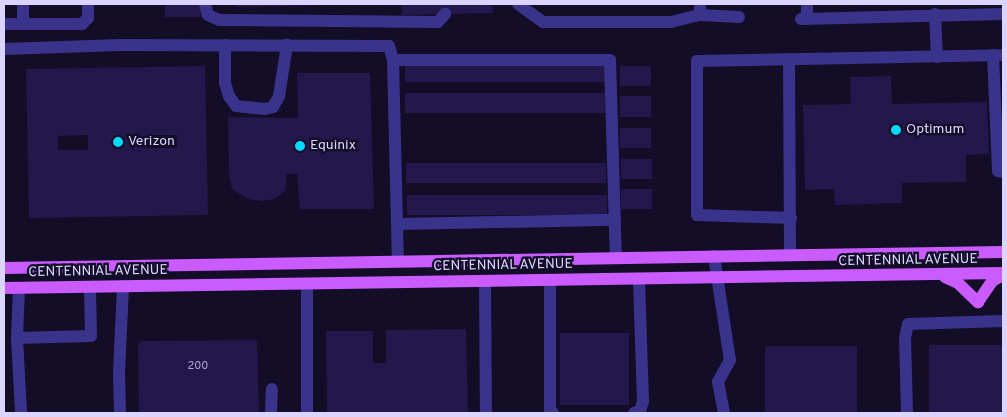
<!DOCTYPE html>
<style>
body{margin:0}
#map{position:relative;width:1007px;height:417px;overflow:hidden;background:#130d28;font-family:Overpass,sans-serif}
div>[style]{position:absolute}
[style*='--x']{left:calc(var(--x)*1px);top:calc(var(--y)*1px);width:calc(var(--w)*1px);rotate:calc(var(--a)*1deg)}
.building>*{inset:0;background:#24174b;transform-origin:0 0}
.minor>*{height:12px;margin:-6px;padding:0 6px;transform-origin:6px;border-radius:6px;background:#3a338c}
.major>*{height:12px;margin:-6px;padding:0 6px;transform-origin:6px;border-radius:6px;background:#c95bff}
.dots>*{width:14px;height:14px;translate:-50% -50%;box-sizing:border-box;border:2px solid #130d28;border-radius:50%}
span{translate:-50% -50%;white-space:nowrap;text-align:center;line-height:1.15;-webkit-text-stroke:4.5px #130d28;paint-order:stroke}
.number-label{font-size:11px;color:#ada5d2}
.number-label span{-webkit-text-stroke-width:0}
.poi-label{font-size:14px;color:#dbd4ff}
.left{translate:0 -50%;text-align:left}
.street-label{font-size:14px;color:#dbd4ff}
.frame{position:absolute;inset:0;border:5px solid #dbd4ff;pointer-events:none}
</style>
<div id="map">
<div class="building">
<div style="left:165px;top:4px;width:36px;height:13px"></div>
<div style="clip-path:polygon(236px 4px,334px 4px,334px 5px,236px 7px)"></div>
<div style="clip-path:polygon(401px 4px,492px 4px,493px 13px,402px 15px)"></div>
<div style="left:605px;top:62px;width:20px;height:200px;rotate:90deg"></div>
<div style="clip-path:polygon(evenodd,205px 66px,208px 215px,29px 218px,26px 69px,205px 66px,88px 135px,88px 150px,58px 150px,58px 136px,88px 135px,205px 66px,148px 135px,177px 135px,177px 148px,147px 148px,148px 135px)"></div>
<div style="left:620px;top:66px;width:31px;height:20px"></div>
<div style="clip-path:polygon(297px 73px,370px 73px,374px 209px,300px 209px,297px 174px,287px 174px,285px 191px,274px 199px,262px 201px,248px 199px,232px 189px,229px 173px,228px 117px,298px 118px)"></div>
<div style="clip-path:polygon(891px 76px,892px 104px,987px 102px,989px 154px,966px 155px,966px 182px,902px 183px,902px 203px,835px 205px,834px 189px,805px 190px,803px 105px,851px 104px,850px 77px)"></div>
<div style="left:605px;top:93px;width:20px;height:200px;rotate:90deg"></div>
<div style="left:620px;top:96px;width:31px;height:21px"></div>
<div style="left:620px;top:128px;width:31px;height:20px"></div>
<div style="left:652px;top:159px;width:20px;height:31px;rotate:90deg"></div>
<div style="left:606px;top:163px;width:20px;height:200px;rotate:90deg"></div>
<div style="left:621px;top:189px;width:31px;height:20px"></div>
<div style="left:607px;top:195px;width:20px;height:200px;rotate:90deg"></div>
<div style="clip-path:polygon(466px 329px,468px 413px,327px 413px,326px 331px,373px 331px,373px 363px,386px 363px,386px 330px)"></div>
<div style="left:560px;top:333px;width:69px;height:72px"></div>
<div style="clip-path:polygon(255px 340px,257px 342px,259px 410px,257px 413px,139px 413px,138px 345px,141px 341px)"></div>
<div style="left:1003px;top:345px;width:68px;height:74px;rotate:90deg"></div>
<div style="left:765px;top:346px;width:92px;height:67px"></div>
</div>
<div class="minor">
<div style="--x:23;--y:4;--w:20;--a:90"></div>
<div style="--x:205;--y:4;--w:11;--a:75"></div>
<div style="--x:208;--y:15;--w:12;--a:24"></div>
<div style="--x:219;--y:20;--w:219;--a:0.5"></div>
<div style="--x:438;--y:22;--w:11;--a:-49"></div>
<div style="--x:518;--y:4;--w:31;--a:36"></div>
<div style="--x:543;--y:22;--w:128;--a:0"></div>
<div style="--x:671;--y:22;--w:30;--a:-14"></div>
<div style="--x:700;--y:15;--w:11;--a:-90"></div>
<div style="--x:807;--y:4;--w:15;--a:90"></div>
<div style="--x:935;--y:14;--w:43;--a:87.3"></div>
<div style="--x:700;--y:15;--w:39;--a:3"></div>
<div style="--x:801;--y:19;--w:202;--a:-1.4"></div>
<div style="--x:4;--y:24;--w:78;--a:0"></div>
<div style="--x:82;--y:24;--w:8;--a:-45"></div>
<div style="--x:88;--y:18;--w:14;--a:-90"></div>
<div style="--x:225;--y:45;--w:38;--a:90"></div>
<div style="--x:225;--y:83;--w:14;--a:73"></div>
<div style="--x:229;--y:96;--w:12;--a:55"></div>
<div style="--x:236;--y:106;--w:29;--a:6"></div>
<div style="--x:265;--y:109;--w:8;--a:-14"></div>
<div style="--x:273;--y:107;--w:13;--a:-61"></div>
<div style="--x:279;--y:96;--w:52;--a:-81.1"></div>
<div style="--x:4;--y:49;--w:116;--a:-2"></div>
<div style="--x:120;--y:45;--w:269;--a:0.2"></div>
<div style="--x:389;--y:46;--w:15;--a:74"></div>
<div style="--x:393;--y:60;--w:201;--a:88.6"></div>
<div style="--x:993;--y:55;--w:116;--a:87.5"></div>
<div style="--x:998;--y:171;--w:5;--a:11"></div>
<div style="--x:789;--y:59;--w:196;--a:89.7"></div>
<div style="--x:393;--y:60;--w:217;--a:0"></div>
<div style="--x:610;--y:60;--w:198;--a:88.3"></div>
<div style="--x:791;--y:218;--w:94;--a:-178.2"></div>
<div style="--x:697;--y:215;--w:154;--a:-90"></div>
<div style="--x:697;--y:61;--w:306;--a:-1.1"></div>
<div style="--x:398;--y:224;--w:217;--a:-1.1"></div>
<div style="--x:714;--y:256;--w:105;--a:81.3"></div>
<div style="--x:730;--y:360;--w:25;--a:119"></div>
<div style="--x:718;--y:382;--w:32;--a:79"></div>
<div style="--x:550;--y:281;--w:129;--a:90"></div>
<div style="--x:550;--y:410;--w:4;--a:45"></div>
<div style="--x:485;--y:282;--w:131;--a:89.6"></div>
<div style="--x:307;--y:284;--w:129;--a:90"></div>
<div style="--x:19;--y:288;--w:50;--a:92.3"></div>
<div style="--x:17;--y:338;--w:74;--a:-1.5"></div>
<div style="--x:91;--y:336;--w:49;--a:-91.2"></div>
<div style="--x:17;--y:338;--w:75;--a:86.9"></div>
<div style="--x:120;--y:413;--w:41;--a:-91.4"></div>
<div style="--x:119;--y:372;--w:86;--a:-87.3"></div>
<div style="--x:271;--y:413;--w:24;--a:-88"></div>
<div style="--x:634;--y:413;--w:6;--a:-18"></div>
<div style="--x:640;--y:411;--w:10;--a:-73"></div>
<div style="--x:643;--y:401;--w:121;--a:-91.9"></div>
<div style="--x:907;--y:413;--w:75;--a:-91.5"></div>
<div style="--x:905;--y:338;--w:14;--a:-78"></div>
<div style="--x:908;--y:324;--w:95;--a:-1.8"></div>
</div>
<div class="major">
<div style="--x:4;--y:268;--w:999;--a:-0.92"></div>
<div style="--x:945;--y:277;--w:14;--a:25"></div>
<div style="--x:958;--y:283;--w:28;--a:44"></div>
<div style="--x:978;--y:302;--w:25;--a:-56"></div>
<div style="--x:992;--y:281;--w:13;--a:-29"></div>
<div style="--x:4;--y:288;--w:999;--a:-0.86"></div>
</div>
<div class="dots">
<div style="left:896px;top:130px;background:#00d9ff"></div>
<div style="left:118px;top:142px;background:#00d9ff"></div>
<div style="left:300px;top:146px;background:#00d9ff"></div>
</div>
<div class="number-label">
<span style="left:198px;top:366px">200</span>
</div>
<div class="poi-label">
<span class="left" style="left:906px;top:130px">Optimum</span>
<span class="left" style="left:128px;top:142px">Verizon</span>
<span class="left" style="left:310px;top:146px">Equinix</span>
</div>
<div class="street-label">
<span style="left:908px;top:261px;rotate:-1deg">CENTENNIAL AVENUE</span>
<span style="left:503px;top:266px;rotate:-1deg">CENTENNIAL AVENUE</span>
<span style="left:98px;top:272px;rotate:-1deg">CENTENNIAL AVENUE</span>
</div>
<div class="frame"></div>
</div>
